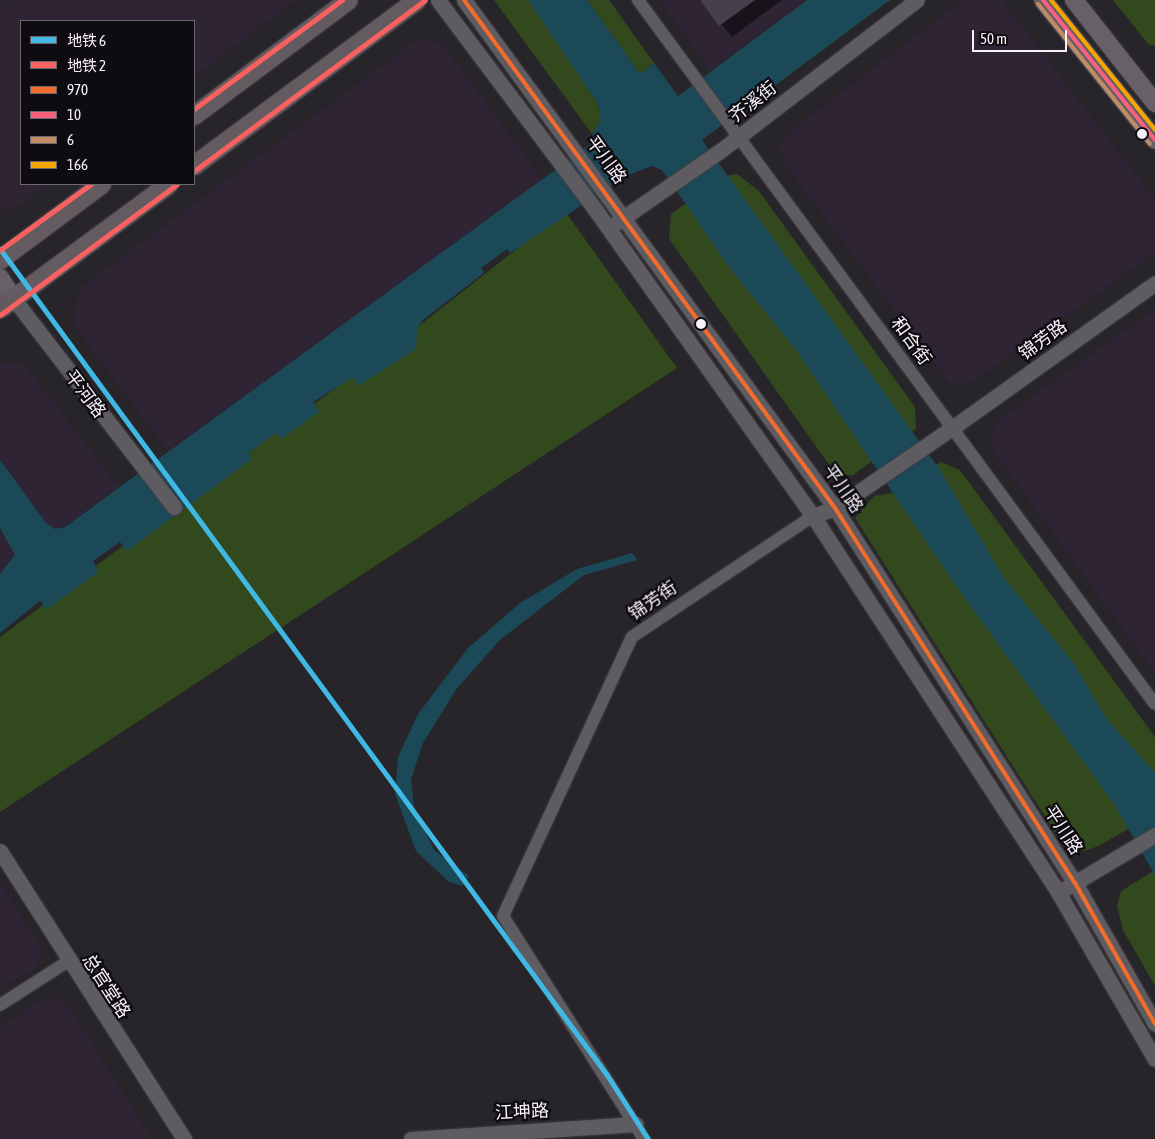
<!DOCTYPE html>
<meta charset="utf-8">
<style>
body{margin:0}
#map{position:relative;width:1155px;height:1139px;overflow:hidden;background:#27242a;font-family:"Asap Condensed","Noto Sans SC",sans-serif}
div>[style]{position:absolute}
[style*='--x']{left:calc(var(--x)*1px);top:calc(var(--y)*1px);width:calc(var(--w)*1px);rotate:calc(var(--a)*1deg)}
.built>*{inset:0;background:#2e2434}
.green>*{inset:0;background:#31491c}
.water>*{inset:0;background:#1b4958}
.shadow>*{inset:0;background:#0007}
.building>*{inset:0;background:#473f4d}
.roads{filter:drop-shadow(0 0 1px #423f44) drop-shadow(0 0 1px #423f44)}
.minor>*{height:12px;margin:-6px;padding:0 6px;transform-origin:6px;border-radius:6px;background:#5f5c61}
.tertiary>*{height:15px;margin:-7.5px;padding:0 7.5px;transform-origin:7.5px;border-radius:7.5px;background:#5f5c61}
.secondary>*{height:18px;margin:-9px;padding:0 9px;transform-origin:9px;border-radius:9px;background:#676066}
.primary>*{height:19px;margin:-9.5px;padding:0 9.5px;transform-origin:9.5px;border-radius:9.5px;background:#645b61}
.bus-1>*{height:4px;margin:-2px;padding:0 2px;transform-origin:2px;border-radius:2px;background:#f36c2b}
.bus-2>*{height:4px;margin:-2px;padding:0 2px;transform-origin:2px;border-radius:2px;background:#f8607d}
.bus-3>*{height:4px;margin:-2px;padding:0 2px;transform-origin:2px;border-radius:2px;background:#c18c65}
.bus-4>*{height:4px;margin:-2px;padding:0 2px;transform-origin:2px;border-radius:2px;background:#f7a600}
.metro-1>*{height:5px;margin:-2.5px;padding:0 2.5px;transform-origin:2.5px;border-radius:2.5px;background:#3fb9e4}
.metro-2>*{height:5px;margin:-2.5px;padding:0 2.5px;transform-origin:2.5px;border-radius:2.5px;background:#f96060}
.dots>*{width:14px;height:14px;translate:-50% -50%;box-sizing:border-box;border:2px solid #0f0c11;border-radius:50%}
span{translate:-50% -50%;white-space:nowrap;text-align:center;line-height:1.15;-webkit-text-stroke:4.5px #0f0c11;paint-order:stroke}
.street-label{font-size:18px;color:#f7f2fa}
.legend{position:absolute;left:20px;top:20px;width:175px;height:165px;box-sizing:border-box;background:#0f0c11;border:1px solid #6c686e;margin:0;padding:6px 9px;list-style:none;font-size:15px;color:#f7f2fa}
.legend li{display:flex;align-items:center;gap:10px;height:25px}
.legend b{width:25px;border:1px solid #6c686e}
.scale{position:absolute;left:972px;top:30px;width:95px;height:22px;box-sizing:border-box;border:2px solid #f7f2fa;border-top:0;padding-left:6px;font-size:15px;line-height:18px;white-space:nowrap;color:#f7f2fa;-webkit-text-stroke:4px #0f0c11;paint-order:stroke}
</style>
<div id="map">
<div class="built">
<div style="clip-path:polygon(5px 0,296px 0,194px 76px,194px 21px,21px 21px,21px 184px,48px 184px,20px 204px,0 211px,0 4px)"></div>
<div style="clip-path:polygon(659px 0,807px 0,711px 71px)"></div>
<div style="clip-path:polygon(964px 0,1001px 0,1155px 199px,1155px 253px,968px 385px,949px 382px,786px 166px,779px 148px,789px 132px)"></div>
<div style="clip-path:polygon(420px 38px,443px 45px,543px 180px,168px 451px,73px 324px,80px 288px)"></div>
<div style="clip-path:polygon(1155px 309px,1155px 673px,998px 457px,989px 438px,998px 421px)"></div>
<div style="clip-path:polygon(14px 361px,24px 364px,119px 487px,0 574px,0 364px)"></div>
<div style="clip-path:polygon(0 881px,44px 954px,32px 969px,0 990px)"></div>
<div style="clip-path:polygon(58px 997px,69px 1007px,152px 1139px,0 1139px,0 1028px,43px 999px)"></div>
</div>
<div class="green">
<div style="clip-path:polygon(494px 0,528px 0,532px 5px,598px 104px,601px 120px,592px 134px)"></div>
<div style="clip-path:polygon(587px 0,609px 0,654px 63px,640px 74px)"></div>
<div style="clip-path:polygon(1113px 0,1155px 0,1155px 45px,1149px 45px)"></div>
<div style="clip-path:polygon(737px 174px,759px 191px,915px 407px,916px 429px,853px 475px,840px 475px,827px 462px,669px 239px,671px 214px,724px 176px)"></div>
<div style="clip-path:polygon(565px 211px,677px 368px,0 812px,0 637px,411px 332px)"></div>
<div style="clip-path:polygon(941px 462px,960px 470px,1155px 737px,1155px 814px,1098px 846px,1085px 851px,1071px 848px,1058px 837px,855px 518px,874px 496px,892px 493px)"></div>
<div style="clip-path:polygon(1155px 870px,1155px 986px,1123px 930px,1117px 906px,1121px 891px)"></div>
</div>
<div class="water">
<div style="clip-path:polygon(528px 0,587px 0,640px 74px,654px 63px,678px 96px,807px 0,890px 0,702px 140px,940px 470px,1004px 578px,1073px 662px,1106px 718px,1155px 773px,1155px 875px,1114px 804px,954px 583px,796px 350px,732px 271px,662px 170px,652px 166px,624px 177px,510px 253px,507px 249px,481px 268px,484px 273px,423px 320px,417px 329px,416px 349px,358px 386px,353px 377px,313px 402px,319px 412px,281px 439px,276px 433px,248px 453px,252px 459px,127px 551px,120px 542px,93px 561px,98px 572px,47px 609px,40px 601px,0 633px,0 574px,15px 555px,0 528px,0 460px,46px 523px,55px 529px,65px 527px,596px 140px,592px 134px,601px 120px,598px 104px)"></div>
<div style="clip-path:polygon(632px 553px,637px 560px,584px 575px,500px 640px,457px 688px,423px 743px,411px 780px,414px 808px,434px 850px,469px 876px,462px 886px,449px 882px,416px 851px,395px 794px,398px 757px,418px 714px,468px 648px,520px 603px,577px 569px)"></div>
</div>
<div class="shadow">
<div style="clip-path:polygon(702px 0,782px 0,732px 37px)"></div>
</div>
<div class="building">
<div style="clip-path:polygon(700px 0,755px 0,719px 26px)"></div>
</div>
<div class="roads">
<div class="minor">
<div style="--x:638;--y:0;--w:873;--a:53.71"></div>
<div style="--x:0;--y:1005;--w:80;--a:-32.7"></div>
<div style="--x:644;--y:1139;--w:264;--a:-122.3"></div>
<div style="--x:503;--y:916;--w:307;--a:-65.2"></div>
<div style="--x:632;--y:637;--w:218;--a:-33.8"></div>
</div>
<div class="tertiary">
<div style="--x:438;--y:0;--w:260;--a:53.1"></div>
<div style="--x:594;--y:208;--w:378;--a:54.6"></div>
<div style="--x:813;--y:516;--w:449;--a:56.9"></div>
<div style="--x:1058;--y:892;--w:193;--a:59.9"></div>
<div style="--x:464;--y:0;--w:629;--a:53.86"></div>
<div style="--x:835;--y:508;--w:445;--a:57.4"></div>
<div style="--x:1075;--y:883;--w:162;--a:60.4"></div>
<div style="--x:617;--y:222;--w:125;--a:-34.6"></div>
<div style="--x:720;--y:151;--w:248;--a:-37.5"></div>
<div style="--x:13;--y:298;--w:264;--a:52.4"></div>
<div style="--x:813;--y:516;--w:23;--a:-20"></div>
<div style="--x:835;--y:508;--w:142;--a:-34.4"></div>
<div style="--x:952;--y:428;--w:249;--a:-35.5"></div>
<div style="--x:0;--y:851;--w:342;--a:57.4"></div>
<div style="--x:1066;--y:888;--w:104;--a:-30.8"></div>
<div style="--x:411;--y:1139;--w:225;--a:-3.8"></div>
</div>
<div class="secondary">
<div style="--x:1043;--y:0;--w:179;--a:51.3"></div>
<div style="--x:1074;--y:0;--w:131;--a:51.8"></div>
<div style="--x:0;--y:278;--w:24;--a:57"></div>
</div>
<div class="primary">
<div style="--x:194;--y:115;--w:192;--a:-36.8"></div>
<div style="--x:194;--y:165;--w:277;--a:-36.6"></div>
<div style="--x:0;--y:259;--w:126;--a:-36.6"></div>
<div style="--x:0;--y:308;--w:209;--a:-36.4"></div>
</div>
</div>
<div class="bus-1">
<div style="--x:464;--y:0;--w:629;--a:53.86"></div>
<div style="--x:835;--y:508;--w:445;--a:57.4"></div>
<div style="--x:1075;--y:883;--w:162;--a:60.4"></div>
</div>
<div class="bus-2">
<div style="--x:1043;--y:0;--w:179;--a:51.3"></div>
</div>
<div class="bus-3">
<div style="--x:1038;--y:4;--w:179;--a:51.3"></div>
</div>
<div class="bus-4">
<div style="--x:1051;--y:0;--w:166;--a:51.3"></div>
</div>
<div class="metro-1">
<div style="--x:0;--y:249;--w:1025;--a:53.69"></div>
<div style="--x:607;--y:1075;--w:76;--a:57.4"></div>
</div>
<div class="metro-2">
<div style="--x:194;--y:109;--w:184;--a:-36.4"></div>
<div style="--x:194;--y:171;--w:287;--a:-36.5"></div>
<div style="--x:0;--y:250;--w:112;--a:-36"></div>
<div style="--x:0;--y:315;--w:220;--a:-36.5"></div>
</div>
<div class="dots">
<div style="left:1142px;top:134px;background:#f7f2fa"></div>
<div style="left:701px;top:324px;background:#f7f2fa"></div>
</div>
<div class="street-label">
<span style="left:753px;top:102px;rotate:-38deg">齐溪街</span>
<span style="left:606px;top:160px;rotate:54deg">平川路</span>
<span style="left:1043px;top:340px;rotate:-36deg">锦芳路</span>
<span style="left:911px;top:341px;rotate:54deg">和合街</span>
<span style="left:85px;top:394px;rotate:53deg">平河路</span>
<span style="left:843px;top:489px;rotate:55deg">平川路</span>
<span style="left:653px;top:601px;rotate:-34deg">锦芳街</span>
<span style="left:1063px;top:830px;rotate:57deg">平川路</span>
<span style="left:106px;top:986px;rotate:57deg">总官堂路</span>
<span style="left:522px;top:1112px;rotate:-3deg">江坤路</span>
</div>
<ul class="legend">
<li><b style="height:6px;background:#3fb9e4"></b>地铁 6</li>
<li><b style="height:6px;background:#f96060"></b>地铁 2</li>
<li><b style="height:6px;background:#f36c2b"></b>970</li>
<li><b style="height:6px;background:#f8607d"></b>10</li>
<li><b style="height:6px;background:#c18c65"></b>6</li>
<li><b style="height:6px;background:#f7a600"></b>166</li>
</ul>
<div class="scale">50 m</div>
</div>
